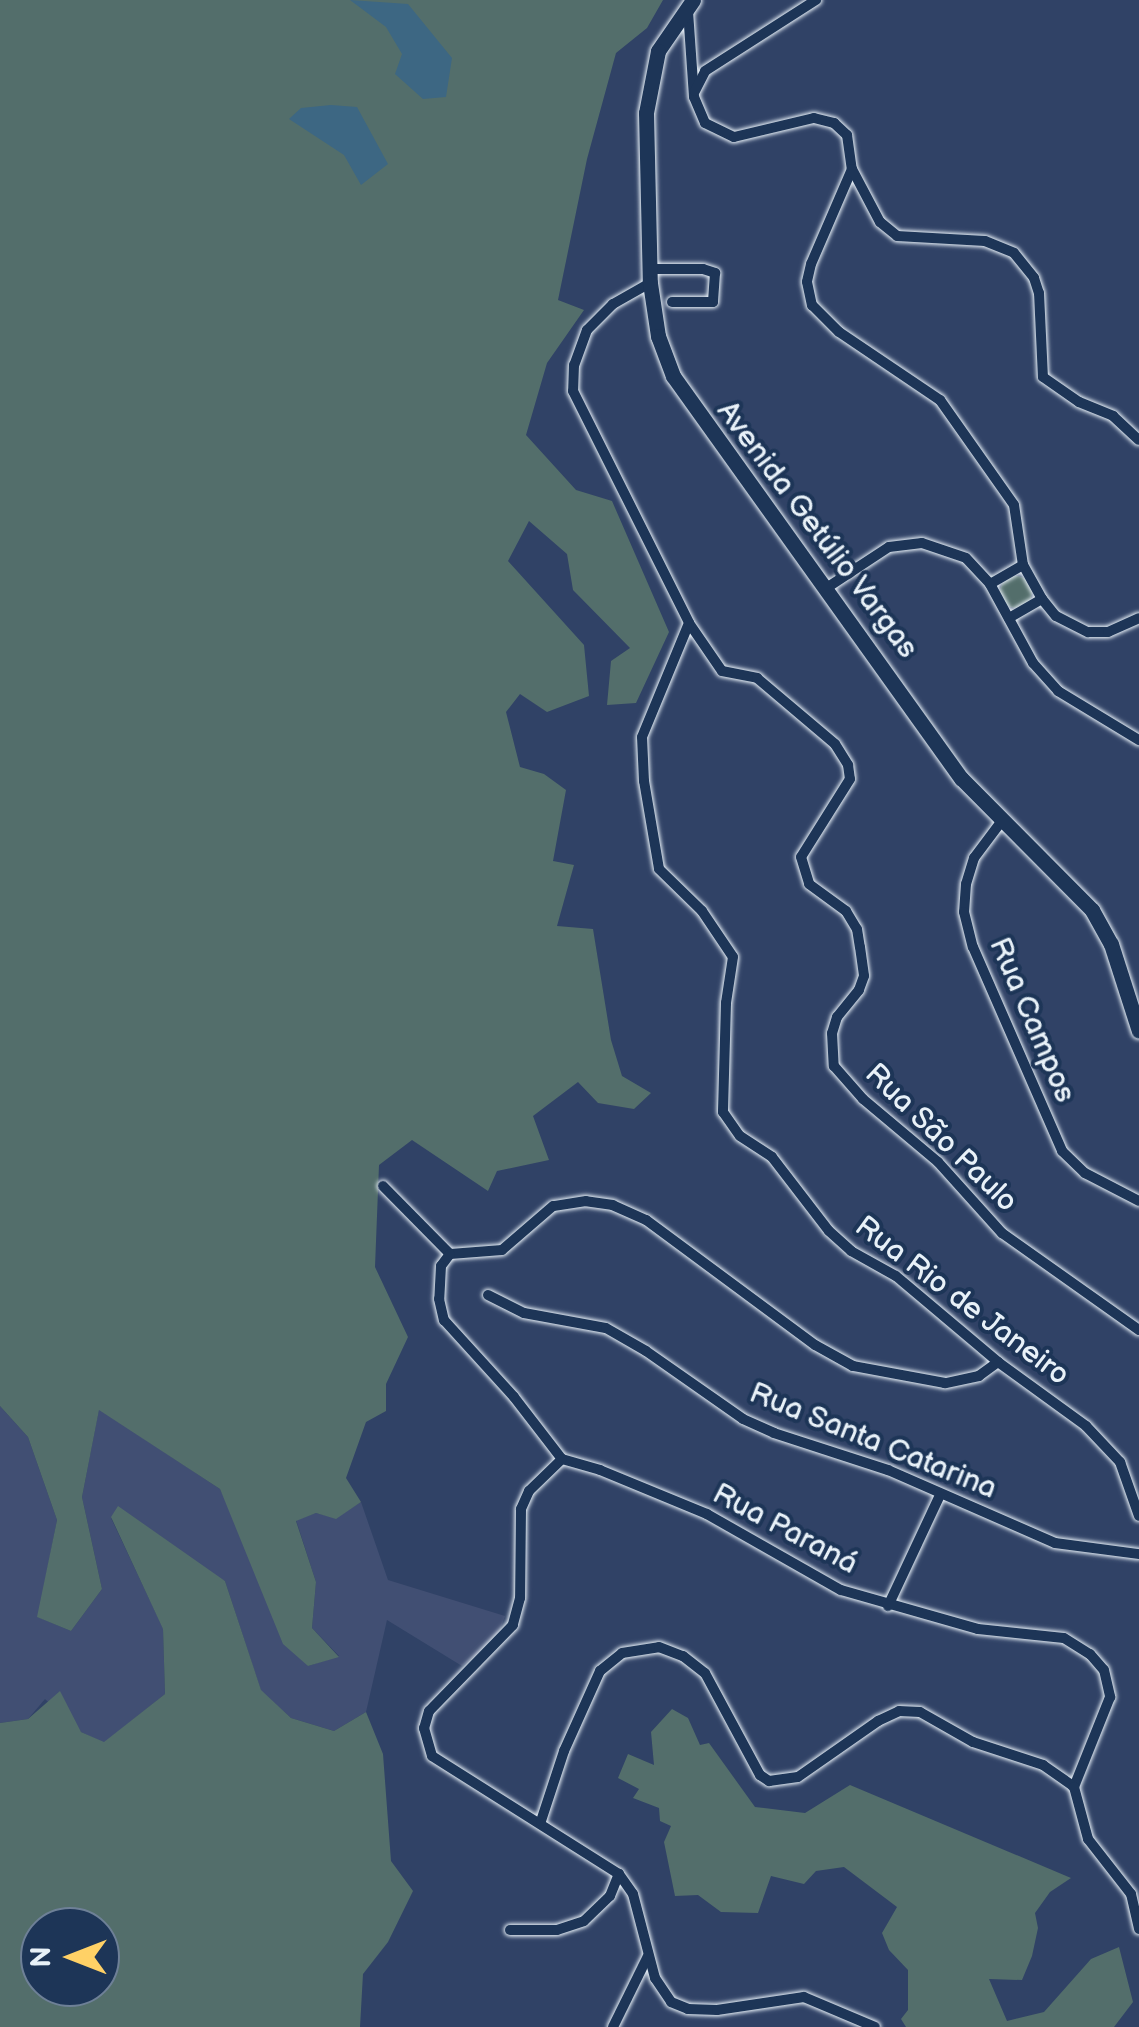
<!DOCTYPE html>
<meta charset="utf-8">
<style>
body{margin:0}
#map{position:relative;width:1139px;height:2027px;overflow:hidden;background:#304266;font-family:"Balsamiq Sans",sans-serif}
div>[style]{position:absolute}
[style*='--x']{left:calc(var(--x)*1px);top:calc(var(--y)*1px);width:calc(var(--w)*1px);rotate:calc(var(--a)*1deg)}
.built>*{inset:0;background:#414f73}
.green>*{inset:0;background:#536e6b}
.round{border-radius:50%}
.water>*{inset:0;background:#3d6783}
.roads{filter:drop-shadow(0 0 2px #e8f1f8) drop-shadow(0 0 2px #e8f1f8)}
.street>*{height:10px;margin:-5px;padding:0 5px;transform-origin:5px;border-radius:5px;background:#1d3557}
.secondary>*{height:15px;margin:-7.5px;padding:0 7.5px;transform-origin:7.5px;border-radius:7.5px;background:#1d3557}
span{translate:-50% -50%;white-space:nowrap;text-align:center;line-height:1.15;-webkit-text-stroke:8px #1d3557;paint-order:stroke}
.street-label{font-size:30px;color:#e8f1f8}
.north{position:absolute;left:20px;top:1907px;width:100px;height:100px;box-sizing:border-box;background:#1d3557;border:2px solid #6e8097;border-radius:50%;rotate:270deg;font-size:28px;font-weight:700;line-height:40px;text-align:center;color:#e8f1f8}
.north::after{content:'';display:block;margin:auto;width:35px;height:45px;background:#ffd166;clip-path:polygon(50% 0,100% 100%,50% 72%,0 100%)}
</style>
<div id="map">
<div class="built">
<div style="clip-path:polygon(0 1406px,28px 1437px,57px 1520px,38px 1617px,71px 1631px,102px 1589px,82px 1497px,99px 1409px,220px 1489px,308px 1666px,339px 1656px,312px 1628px,316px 1582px,296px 1520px,316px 1513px,336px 1518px,361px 1502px,388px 1580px,505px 1616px,498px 1636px,462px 1666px,387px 1620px,366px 1712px,334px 1731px,291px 1718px,261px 1691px,225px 1581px,111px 1518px,163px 1628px,165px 1694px,104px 1743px,81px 1732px,45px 1699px,28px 1719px,0 1723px)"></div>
</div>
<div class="green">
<div style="clip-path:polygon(0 0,663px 0,647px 28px,616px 53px,587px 159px,558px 300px,584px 310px,547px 363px,526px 435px,576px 490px,612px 501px,669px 632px,636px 703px,607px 705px,611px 661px,630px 648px,573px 590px,567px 554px,529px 521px,508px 561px,584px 645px,589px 696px,547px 712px,520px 694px,506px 712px,520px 767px,544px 774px,566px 790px,553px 861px,574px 865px,557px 926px,593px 929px,611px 1040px,622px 1076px,651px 1093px,634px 1109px,598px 1103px,578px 1082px,533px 1116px,549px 1160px,497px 1171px,488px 1191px,412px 1140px,379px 1165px,375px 1267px,408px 1337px,386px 1384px,386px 1411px,366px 1422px,346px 1478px,361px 1502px,336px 1519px,316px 1513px,296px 1521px,316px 1582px,312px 1628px,339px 1657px,308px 1666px,283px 1644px,220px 1489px,99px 1410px,82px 1497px,102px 1589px,71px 1631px,37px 1617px,57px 1520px,28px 1437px,0 1406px)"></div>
<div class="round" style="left:1000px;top:576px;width:32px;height:32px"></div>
<div style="clip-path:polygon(evenodd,118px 1506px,225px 1581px,261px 1690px,291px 1718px,334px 1731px,366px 1712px,383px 1754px,391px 1861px,413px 1891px,388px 1942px,363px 1974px,360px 2027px,0 2027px,0 1723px,28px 1719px,60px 1691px,81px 1732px,104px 1742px,165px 1694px,163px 1629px,111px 1517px,118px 1506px,40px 1927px,100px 1927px,100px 1987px,40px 1987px,40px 1927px)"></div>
<div style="clip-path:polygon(672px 1709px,688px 1718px,700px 1745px,709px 1743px,755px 1807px,805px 1813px,850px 1785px,1071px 1878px,1050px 1892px,1035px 1913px,1038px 1928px,1032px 1956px,1022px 1980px,989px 1979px,1007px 2021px,1044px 2012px,1091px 1959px,1119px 1947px,1133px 2002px,1114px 2027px,906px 2027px,901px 2019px,908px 2010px,908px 1970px,889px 1950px,882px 1933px,897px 1907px,844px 1867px,816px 1871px,804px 1884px,771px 1876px,758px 1913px,721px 1912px,698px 1895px,675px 1896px,664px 1842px,671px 1826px,660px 1821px,659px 1808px,633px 1798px,639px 1789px,618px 1778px,628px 1754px,654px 1765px,651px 1732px)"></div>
</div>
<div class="water">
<div style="clip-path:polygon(350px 0,408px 4px,452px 58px,446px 97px,423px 99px,395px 74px,402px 54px,386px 27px)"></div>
<div style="clip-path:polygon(331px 105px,357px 107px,388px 164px,361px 185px,344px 155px,289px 119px,301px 108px)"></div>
</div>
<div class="roads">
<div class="street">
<div style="--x:688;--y:11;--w:86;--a:86"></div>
<div style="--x:694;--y:97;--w:28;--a:67"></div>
<div style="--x:705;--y:123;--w:32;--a:26"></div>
<div style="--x:734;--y:137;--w:82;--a:-13.4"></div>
<div style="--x:814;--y:118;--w:21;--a:14"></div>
<div style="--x:834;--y:123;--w:18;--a:43"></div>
<div style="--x:847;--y:135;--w:34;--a:82"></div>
<div style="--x:852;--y:169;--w:103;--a:113.3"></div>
<div style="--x:811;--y:264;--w:18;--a:103"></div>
<div style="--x:807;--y:282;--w:24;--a:78"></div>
<div style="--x:812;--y:305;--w:38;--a:45"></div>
<div style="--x:839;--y:332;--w:122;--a:34"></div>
<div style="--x:940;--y:400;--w:128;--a:54.8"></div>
<div style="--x:1014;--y:505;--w:61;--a:81.5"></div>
<div style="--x:695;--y:91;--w:22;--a:-63"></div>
<div style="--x:705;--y:71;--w:132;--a:-32.6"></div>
<div style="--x:852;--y:169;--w:60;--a:62.2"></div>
<div style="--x:880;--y:222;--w:22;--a:39"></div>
<div style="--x:897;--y:236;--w:88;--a:3.3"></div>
<div style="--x:985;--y:241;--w:31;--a:22"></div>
<div style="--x:1014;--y:253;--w:32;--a:51"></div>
<div style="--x:1034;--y:278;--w:16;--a:72"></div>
<div style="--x:1039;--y:293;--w:84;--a:87.3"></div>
<div style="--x:1043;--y:377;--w:44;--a:34.8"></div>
<div style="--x:1079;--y:402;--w:37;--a:22"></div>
<div style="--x:1113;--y:416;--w:35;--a:43"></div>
<div style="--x:650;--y:269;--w:53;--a:0"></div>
<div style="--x:703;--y:269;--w:13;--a:18"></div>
<div style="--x:715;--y:273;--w:29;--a:94"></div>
<div style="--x:713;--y:302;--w:41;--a:180"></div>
<div style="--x:650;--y:283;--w:43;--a:150.4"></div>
<div style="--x:613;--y:304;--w:37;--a:135"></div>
<div style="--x:587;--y:330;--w:37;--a:110"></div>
<div style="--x:574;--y:365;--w:26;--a:92"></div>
<div style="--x:573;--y:391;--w:259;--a:63.4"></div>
<div style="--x:689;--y:623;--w:123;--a:112.4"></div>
<div style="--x:642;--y:737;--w:44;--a:87.4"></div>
<div style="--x:644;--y:781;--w:89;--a:80.3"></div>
<div style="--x:659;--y:869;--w:60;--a:44.3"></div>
<div style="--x:702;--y:911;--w:55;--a:56"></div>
<div style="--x:733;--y:957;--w:47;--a:98.7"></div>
<div style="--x:726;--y:1003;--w:109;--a:91.6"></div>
<div style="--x:723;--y:1112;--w:29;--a:55"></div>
<div style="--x:740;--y:1136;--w:38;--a:33"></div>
<div style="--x:772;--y:1157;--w:93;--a:52.4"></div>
<div style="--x:829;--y:1231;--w:30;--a:42"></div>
<div style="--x:851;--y:1251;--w:51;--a:29.1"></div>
<div style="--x:896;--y:1276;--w:133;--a:40.1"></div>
<div style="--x:998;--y:1362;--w:109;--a:36"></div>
<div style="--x:1086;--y:1426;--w:50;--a:46.6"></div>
<div style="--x:1120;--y:1462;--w:57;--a:70.6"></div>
<div style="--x:828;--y:587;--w:73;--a:-33.3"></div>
<div style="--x:889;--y:547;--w:33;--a:-7"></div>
<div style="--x:922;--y:543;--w:46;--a:18.8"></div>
<div style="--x:966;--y:558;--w:35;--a:47"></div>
<div style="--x:1042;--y:599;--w:22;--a:51"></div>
<div style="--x:1056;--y:616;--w:36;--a:27"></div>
<div style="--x:1088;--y:632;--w:20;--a:0"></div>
<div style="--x:1108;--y:632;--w:34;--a:-24"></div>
<div style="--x:1009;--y:618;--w:38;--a:-30"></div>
<div style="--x:1042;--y:599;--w:39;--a:-119"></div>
<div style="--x:1023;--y:565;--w:38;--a:150"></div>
<div style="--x:990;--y:584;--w:90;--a:61.4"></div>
<div style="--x:1033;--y:663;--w:38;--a:48"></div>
<div style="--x:1058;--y:691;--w:95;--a:31.2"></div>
<div style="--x:689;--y:623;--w:58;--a:55.5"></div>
<div style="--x:722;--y:671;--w:36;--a:11"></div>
<div style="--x:757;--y:678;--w:102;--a:40.2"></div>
<div style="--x:835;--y:744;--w:25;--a:58"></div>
<div style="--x:848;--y:765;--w:14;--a:82"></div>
<div style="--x:850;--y:779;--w:92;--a:122.1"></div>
<div style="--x:801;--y:857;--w:28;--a:73"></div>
<div style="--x:809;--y:884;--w:46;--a:36.1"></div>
<div style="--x:846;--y:911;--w:21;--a:59"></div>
<div style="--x:857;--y:929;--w:18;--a:81"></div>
<div style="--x:860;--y:947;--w:29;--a:82"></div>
<div style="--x:864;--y:976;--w:15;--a:110"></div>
<div style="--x:859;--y:990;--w:35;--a:129"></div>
<div style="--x:837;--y:1017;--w:17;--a:107"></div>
<div style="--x:832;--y:1033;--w:33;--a:87"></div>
<div style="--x:834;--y:1066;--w:44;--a:48.7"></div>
<div style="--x:863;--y:1099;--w:98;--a:40"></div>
<div style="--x:938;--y:1162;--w:96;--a:48"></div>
<div style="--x:1002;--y:1233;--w:168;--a:35.3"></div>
<div style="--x:1001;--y:822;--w:45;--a:126.9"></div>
<div style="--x:974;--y:858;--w:27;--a:107"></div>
<div style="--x:966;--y:884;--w:28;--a:94"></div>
<div style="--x:964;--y:912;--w:36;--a:76"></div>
<div style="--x:973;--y:947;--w:223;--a:66.4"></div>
<div style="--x:1062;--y:1151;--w:32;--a:44"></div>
<div style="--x:1085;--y:1173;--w:61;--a:27.4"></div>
<div style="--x:383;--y:1186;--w:95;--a:45.4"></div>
<div style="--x:488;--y:1295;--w:40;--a:26.6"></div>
<div style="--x:524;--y:1313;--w:83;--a:10.4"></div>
<div style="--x:606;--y:1328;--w:46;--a:29.9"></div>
<div style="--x:646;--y:1351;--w:118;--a:35"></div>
<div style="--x:743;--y:1419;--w:34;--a:24"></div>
<div style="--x:774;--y:1433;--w:120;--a:18"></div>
<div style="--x:888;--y:1470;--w:182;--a:23.6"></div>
<div style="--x:1055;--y:1543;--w:85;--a:7.5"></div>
<div style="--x:998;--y:1362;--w:24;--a:144"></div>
<div style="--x:979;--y:1376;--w:35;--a:168"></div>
<div style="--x:945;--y:1383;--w:94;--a:-169.5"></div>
<div style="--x:853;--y:1366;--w:43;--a:-151.1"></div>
<div style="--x:815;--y:1345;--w:210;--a:-143.5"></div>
<div style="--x:646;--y:1220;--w:36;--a:-156"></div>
<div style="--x:613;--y:1205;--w:27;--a:-172"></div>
<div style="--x:586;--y:1201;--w:33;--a:171"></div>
<div style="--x:553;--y:1206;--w:67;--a:139.2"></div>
<div style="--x:502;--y:1250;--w:52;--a:175.6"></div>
<div style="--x:450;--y:1254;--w:15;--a:127"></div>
<div style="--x:441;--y:1266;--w:33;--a:93"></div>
<div style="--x:439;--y:1299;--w:22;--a:77"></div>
<div style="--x:444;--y:1320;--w:104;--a:47.7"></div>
<div style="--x:514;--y:1397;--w:78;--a:52.3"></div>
<div style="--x:562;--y:1459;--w:40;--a:16"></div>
<div style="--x:600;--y:1470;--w:116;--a:22.4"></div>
<div style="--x:707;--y:1514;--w:154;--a:29.6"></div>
<div style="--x:841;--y:1590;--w:142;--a:15.9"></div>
<div style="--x:978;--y:1629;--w:86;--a:6"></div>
<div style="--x:1064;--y:1638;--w:31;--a:32"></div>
<div style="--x:1090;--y:1654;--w:21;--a:49"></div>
<div style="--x:1104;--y:1670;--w:28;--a:77"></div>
<div style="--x:1110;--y:1697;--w:97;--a:111.8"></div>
<div style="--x:562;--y:1459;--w:46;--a:135.9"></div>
<div style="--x:529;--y:1491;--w:20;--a:114"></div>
<div style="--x:521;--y:1509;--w:89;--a:90.6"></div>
<div style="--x:520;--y:1598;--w:28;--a:105"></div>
<div style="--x:513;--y:1625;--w:120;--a:134.3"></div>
<div style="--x:429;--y:1711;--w:18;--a:106"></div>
<div style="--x:424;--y:1728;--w:29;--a:74"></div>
<div style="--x:432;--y:1756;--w:221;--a:32.3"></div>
<div style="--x:619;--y:1874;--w:24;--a:55"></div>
<div style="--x:633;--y:1894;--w:87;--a:75.3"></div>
<div style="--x:655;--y:1978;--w:29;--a:56"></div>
<div style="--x:671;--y:2002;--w:18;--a:22"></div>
<div style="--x:688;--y:2009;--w:29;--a:2"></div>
<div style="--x:717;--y:2010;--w:88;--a:-8.5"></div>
<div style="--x:804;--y:1997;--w:77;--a:22.9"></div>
<div style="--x:888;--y:1606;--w:123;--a:-64.9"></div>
<div style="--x:541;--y:1821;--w:74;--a:-71.8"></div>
<div style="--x:564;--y:1751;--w:88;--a:-65.8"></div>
<div style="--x:600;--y:1671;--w:28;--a:-39"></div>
<div style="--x:622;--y:1653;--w:37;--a:-9"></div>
<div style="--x:659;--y:1647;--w:26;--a:21"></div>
<div style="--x:683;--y:1656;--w:28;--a:38"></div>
<div style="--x:705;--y:1673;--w:116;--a:61.7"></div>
<div style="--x:760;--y:1775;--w:11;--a:34"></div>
<div style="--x:769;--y:1781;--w:29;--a:-8"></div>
<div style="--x:798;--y:1777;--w:98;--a:-35"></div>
<div style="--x:878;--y:1721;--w:23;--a:-25"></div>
<div style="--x:899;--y:1711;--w:21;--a:3"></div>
<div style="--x:920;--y:1712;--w:61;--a:29.5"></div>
<div style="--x:973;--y:1742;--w:74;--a:18.2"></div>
<div style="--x:1043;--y:1765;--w:38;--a:35"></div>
<div style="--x:1074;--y:1787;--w:54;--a:74.9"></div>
<div style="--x:1088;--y:1839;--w:70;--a:52"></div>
<div style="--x:1131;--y:1894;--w:36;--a:77"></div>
<div style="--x:510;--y:1930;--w:47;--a:0"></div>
<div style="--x:557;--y:1930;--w:28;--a:-18"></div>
<div style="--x:584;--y:1921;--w:36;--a:-44"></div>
<div style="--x:610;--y:1896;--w:24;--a:-68"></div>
<div style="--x:613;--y:2027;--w:79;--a:-63.8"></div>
</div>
<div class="secondary">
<div style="--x:693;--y:0;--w:62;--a:124.5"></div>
<div style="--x:658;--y:51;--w:63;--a:101"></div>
<div style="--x:646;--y:113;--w:170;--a:88.7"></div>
<div style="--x:650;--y:283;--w:54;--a:81.4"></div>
<div style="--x:658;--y:336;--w:43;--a:69.4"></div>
<div style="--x:673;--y:376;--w:495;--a:54.4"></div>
<div style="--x:961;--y:778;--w:186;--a:45.2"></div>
<div style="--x:1092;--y:910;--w:39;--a:61"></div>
<div style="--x:1111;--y:944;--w:91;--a:72.2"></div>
</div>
</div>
<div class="street-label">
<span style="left:817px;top:530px;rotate:53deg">Avenida Getúlio Vargas</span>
<span style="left:1032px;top:1020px;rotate:67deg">Rua Campos</span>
<span style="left:941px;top:1138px;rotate:44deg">Rua São Paulo</span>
<span style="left:962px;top:1301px;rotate:37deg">Rua Rio de Janeiro</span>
<span style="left:873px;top:1441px;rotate:22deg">Rua Santa Catarina</span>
<span style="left:785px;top:1529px;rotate:28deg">Rua Paraná</span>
</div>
<div class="north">N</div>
</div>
